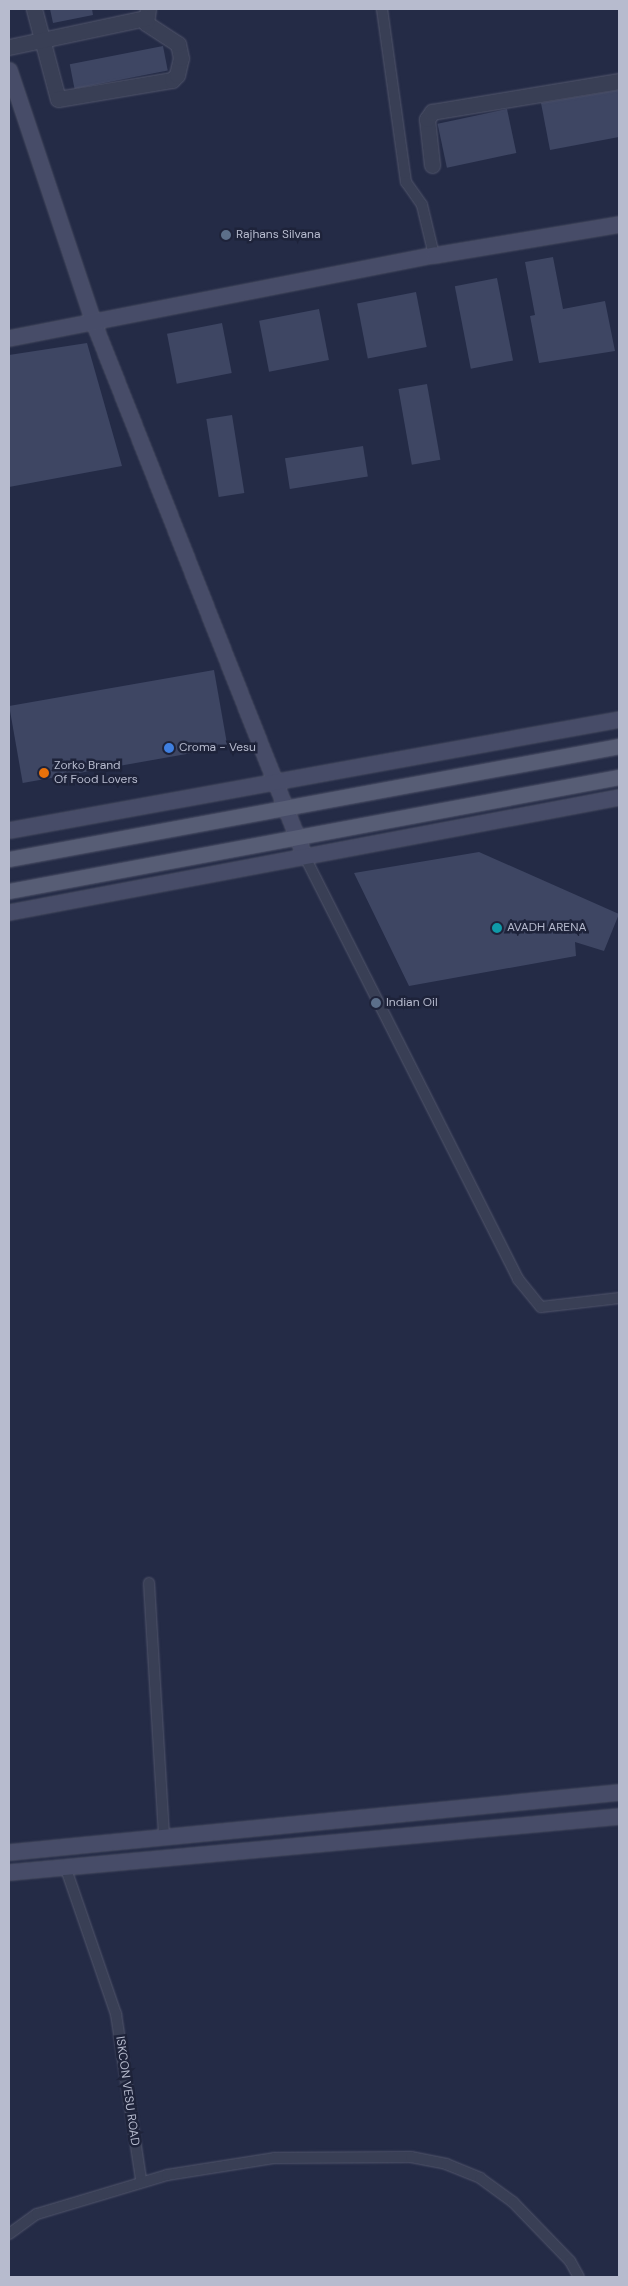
<!DOCTYPE html>
<style>
body{margin:0}
#map{position:relative;width:628px;height:2286px;overflow:hidden;background:#242b46;font-family:"DM Sans",sans-serif}
div>[style]{position:absolute}
[style*='--x']{left:calc(var(--x)*1px);top:calc(var(--y)*1px);width:calc(var(--w)*1px);rotate:calc(var(--a)*1deg)}
.building>*{inset:0;background:#3e4663;transform-origin:0 0}
.roads{filter:drop-shadow(0 0 1px #52566c) drop-shadow(0 0 1px #52566c)}
.lane>*{height:10px;margin:-5px;padding:0 5px;transform-origin:5px;border-radius:5px;background:#393f55}
.street>*{height:15px;margin:-7.5px;padding:0 7.5px;transform-origin:7.5px;border-radius:7.5px;background:#393f55}
.secondary>*{height:15px;margin:-7.5px;padding:0 7.5px;transform-origin:7.5px;border-radius:7.5px;background:#474c68}
.primary>*{height:15px;margin:-7.5px;padding:0 7.5px;transform-origin:7.5px;border-radius:7.5px;background:#575d75}
.dots>*{width:14px;height:14px;translate:-50% -50%;box-sizing:border-box;border:2px solid #1e233a;border-radius:50%}
span{translate:-50% -50%;white-space:nowrap;text-align:center;line-height:1.15;-webkit-text-stroke:5px #1e233a;paint-order:stroke}
.poi-label{font-size:12px;color:#b7bbce}
.left{translate:0 -50%;text-align:left}
.street-label{font-size:12px;color:#b7bbce}
.frame{position:absolute;inset:0;border:10px solid #b7bbce;pointer-events:none}
</style>
<div id="map">
<div class="building">
<div style="clip-path:polygon(50px 9px,92px 9px,93px 15px,53px 23px)"></div>
<div style="left:163px;top:46px;width:25px;height:95px;rotate:79deg"></div>
<div style="clip-path:polygon(619px 90px,619px 137px,550px 150px,541px 103px)"></div>
<div style="left:507px;top:109px;width:45px;height:71px;rotate:78deg"></div>
<div style="clip-path:polygon(553px 257px,563px 309px,605px 301px,615px 351px,539px 363px,530px 316px,535px 315px,525px 262px)"></div>
<div style="left:497px;top:278px;width:84px;height:43px;rotate:79deg"></div>
<div style="left:416px;top:292px;width:56px;height:60px;rotate:79deg"></div>
<div style="left:319px;top:309px;width:52px;height:61px;rotate:79deg"></div>
<div style="left:222px;top:323px;width:51px;height:56px;rotate:79deg"></div>
<div style="clip-path:polygon(87px 343px,122px 466px,9px 487px,9px 355px)"></div>
<div style="left:427px;top:384px;width:77px;height:29px;rotate:80deg"></div>
<div style="left:232px;top:415px;width:79px;height:26px;rotate:81deg"></div>
<div style="left:363px;top:446px;width:31px;height:79px;rotate:81deg"></div>
<div style="left:214px;top:670px;width:78px;height:208px;rotate:80deg"></div>
<div style="clip-path:polygon(479px 852px,619px 914px,604px 951px,575px 942px,576px 956px,409px 986px,354px 873px)"></div>
</div>
<div class="roads">
<div class="lane">
<div style="--x:382;--y:9;--w:175;--a:82.1"></div>
<div style="--x:406;--y:182;--w:28;--a:55"></div>
<div style="--x:422;--y:205;--w:51;--a:76.5"></div>
<div style="--x:304;--y:855;--w:475;--a:63.2"></div>
<div style="--x:518;--y:1279;--w:36;--a:51"></div>
<div style="--x:541;--y:1307;--w:79;--a:-6.6"></div>
<div style="--x:149;--y:1583;--w:255;--a:86.6"></div>
<div style="--x:65;--y:1866;--w:157;--a:71"></div>
<div style="--x:116;--y:2014;--w:168;--a:81.4"></div>
<div style="--x:9;--y:2234;--w:34;--a:-36"></div>
<div style="--x:37;--y:2214;--w:136;--a:-16.7"></div>
<div style="--x:167;--y:2175;--w:108;--a:-9"></div>
<div style="--x:274;--y:2158;--w:137;--a:-0.4"></div>
<div style="--x:411;--y:2157;--w:36;--a:11"></div>
<div style="--x:446;--y:2164;--w:37;--a:22"></div>
<div style="--x:480;--y:2178;--w:41;--a:36"></div>
<div style="--x:513;--y:2202;--w:82;--a:46"></div>
<div style="--x:570;--y:2261;--w:18;--a:61"></div>
</div>
<div class="street">
<div style="--x:34;--y:9;--w:93;--a:75.1"></div>
<div style="--x:58;--y:99;--w:116;--a:-9.5"></div>
<div style="--x:172;--y:80;--w:7;--a:-45"></div>
<div style="--x:177;--y:75;--w:17;--a:-77"></div>
<div style="--x:181;--y:58;--w:14;--a:-102"></div>
<div style="--x:178;--y:44;--w:38;--a:-147"></div>
<div style="--x:146;--y:23;--w:14;--a:-82"></div>
<div style="--x:9;--y:47;--w:140;--a:-12"></div>
<div style="--x:432;--y:165;--w:46;--a:-96.2"></div>
<div style="--x:427;--y:119;--w:9;--a:-54"></div>
<div style="--x:432;--y:112;--w:190;--a:-9.4"></div>
</div>
<div class="secondary">
<div style="--x:9;--y:70;--w:268;--a:71.5"></div>
<div style="--x:94;--y:324;--w:571;--a:68.42"></div>
<div style="--x:9;--y:338;--w:433;--a:-11.1"></div>
<div style="--x:434;--y:255;--w:188;--a:-9.5"></div>
<div style="--x:9;--y:830;--w:620;--a:-10.31"></div>
<div style="--x:9;--y:912;--w:621;--a:-10.68"></div>
<div style="--x:9;--y:1852;--w:613;--a:-5.62"></div>
<div style="--x:9;--y:1872;--w:613;--a:-5.25"></div>
</div>
<div class="primary">
<div style="--x:9;--y:859;--w:620;--a:-10.49"></div>
<div style="--x:9;--y:891;--w:621;--a:-10.59"></div>
</div>
</div>
<div class="dots">
<div style="left:226px;top:235px;background:#5c6f8a"></div>
<div style="left:169px;top:748px;background:#3f7fe0"></div>
<div style="left:44px;top:773px;background:#e8710a"></div>
<div style="left:497px;top:928px;background:#0f9aa8"></div>
<div style="left:376px;top:1003px;background:#5c6f8a"></div>
</div>
<div class="poi-label">
<span class="left" style="left:236px;top:235px">Rajhans Silvana</span>
<span class="left" style="left:179px;top:748px">Croma - Vesu</span>
<span class="left" style="left:54px;top:773px">Zorko Brand<br>Of Food Lovers</span>
<span class="left" style="left:507px;top:928px">AVADH ARENA</span>
<span class="left" style="left:386px;top:1003px">Indian Oil</span>
</div>
<div class="street-label">
<span style="left:127px;top:2091px;rotate:82deg">ISKCON VESU ROAD</span>
</div>
<div class="frame"></div>
</div>
